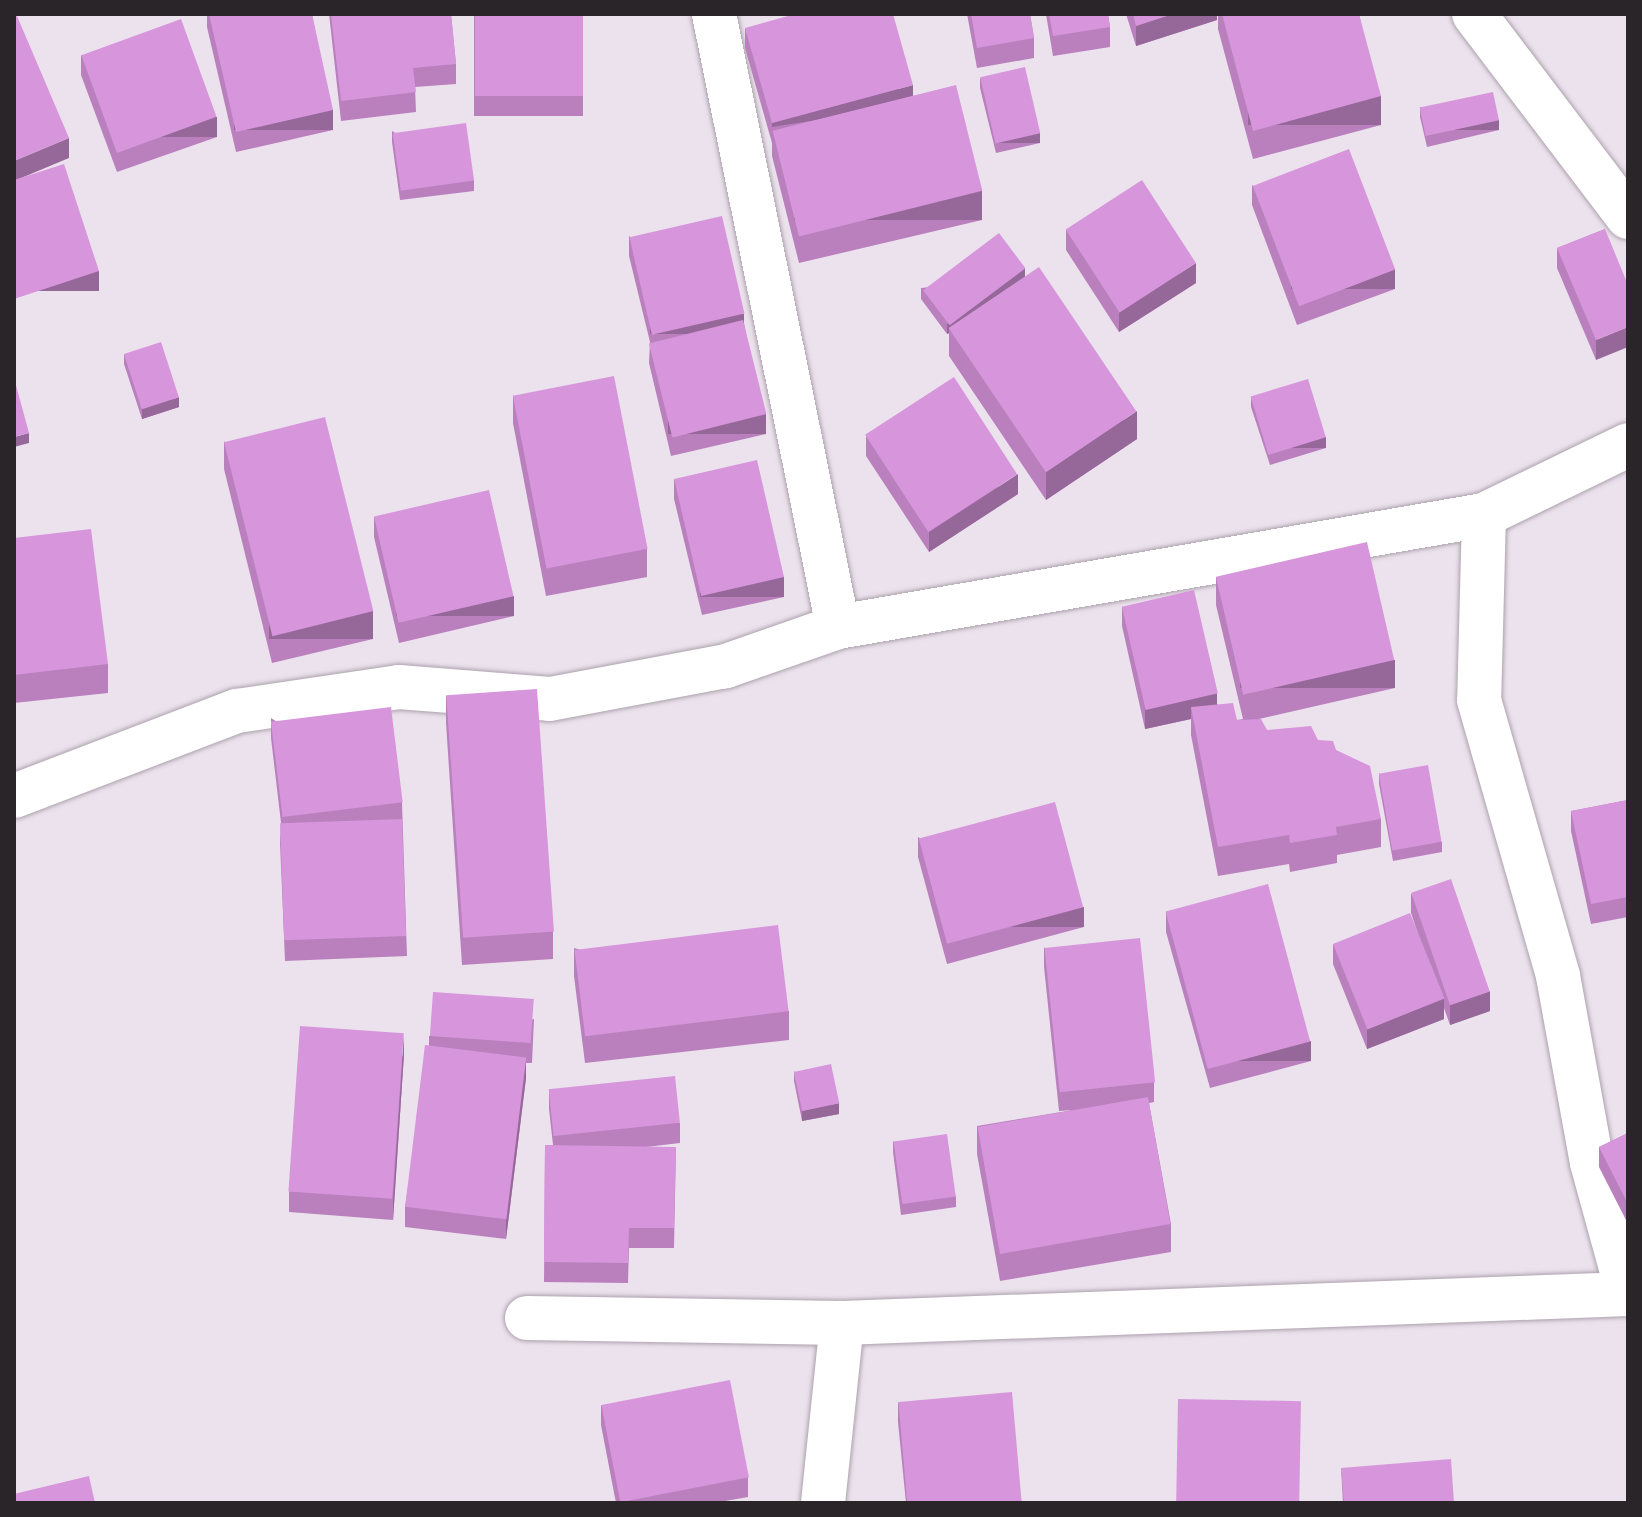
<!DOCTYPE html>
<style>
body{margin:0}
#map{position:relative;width:1642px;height:1517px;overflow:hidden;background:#ece2ed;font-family:Roboto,sans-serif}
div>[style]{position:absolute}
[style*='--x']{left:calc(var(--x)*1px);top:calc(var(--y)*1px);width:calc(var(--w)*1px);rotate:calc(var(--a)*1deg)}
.roads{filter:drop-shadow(0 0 2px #aba2ac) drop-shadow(0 0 2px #aba2ac)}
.minor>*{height:44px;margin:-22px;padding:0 22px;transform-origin:22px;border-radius:22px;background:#fff}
.wall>*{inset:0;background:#b980bd;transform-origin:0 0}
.shaded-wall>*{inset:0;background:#96689a;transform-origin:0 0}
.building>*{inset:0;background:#d795dc;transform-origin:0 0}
span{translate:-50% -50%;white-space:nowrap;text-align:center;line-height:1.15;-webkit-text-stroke:7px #ece2ed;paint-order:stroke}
.frame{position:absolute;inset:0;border:16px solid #292529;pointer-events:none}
</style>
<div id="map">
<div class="roads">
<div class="minor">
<div style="--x:714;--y:14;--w:625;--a:78.56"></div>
<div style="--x:1474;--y:14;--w:255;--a:52.8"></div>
<div style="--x:1484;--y:515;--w:185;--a:91.5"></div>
<div style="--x:1479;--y:700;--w:287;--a:74"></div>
<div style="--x:1558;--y:976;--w:190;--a:79.7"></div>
<div style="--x:1592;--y:1163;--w:136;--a:74.6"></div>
<div style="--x:14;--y:796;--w:239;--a:-20.9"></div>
<div style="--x:237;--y:711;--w:164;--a:-8.4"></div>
<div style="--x:399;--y:687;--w:151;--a:4.5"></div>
<div style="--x:550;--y:699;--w:179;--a:-10.6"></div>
<div style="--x:726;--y:666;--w:119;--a:-19.2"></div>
<div style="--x:838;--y:627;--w:656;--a:-9.84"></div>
<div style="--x:1484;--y:515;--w:160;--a:-25.9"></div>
<div style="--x:527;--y:1318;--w:315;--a:0.9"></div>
<div style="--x:842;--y:1323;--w:787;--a:-2.11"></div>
<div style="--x:823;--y:1503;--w:181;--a:-84"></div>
</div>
</div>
<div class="wall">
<div style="clip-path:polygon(207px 14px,312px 14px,333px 130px,236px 152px,207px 27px)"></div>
<div style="clip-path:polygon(329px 14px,451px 14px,456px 64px,456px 84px,415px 87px,416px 112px,341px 121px)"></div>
<div style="left:474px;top:14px;width:109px;height:102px"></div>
<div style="clip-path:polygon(967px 14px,1030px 14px,1034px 38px,1034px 58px,977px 68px)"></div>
<div style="clip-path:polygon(1046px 14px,1108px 14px,1110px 27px,1110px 47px,1053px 56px)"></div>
<div style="clip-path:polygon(1126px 14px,1217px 14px,1217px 20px,1136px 46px)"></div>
<div style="clip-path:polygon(1218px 14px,1359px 14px,1381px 125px,1253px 159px,1218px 29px)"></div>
<div style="clip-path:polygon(745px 28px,913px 95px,982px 220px,799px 263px,772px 156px,772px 143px,745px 48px)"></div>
<div style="clip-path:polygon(81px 55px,217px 137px,117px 172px,81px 75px)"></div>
<div style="clip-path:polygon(980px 78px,1040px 143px,996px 153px,980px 88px)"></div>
<div style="clip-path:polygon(1420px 107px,1499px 130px,1427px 147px,1420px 117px)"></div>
<div style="clip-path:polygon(392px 131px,474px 180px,474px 191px,400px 200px,392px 142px)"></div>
<div style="clip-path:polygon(1252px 185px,1395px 289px,1297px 325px,1252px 205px)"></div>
<div style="clip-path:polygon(1605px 229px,1596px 360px,1557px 268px,1557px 248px)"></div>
<div style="clip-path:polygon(1066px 230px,1196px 283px,1119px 332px,1066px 250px)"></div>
<div style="clip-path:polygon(629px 236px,744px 323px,766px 434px,671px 456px,649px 363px,650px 342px,629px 256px)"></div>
<div style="clip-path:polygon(1025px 277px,1137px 439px,1046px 500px,949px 356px,949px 333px,947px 334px,921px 299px,921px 288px)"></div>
<div style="clip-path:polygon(124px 354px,179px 407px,142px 419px,124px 364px)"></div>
<div style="clip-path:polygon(513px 395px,647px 549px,647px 577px,546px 596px,513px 423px)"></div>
<div style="clip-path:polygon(1251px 397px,1326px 448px,1270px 465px,1251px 407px)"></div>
<div style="clip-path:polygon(866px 436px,1018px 494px,929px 552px,866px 456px)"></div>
<div style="clip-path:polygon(224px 441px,373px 639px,272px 663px,224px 469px)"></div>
<div style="clip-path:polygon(674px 479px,784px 597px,702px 615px,674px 499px)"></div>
<div style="clip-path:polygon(374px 517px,514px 616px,399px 643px,374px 537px)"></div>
<div style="clip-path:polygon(14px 538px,108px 664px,108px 693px,14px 703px)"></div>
<div style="clip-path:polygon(1216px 577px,1395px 688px,1259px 719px,1267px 730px,1318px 740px,1336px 750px,1381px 819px,1381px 847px,1337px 855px,1337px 863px,1290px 872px,1289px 864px,1218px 876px,1191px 735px,1191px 719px,1145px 729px,1122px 626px,1122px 606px,1217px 704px,1237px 720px,1243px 719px,1216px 605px)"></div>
<div style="clip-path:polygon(446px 695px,553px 931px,553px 959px,462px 965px,446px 723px)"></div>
<div style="clip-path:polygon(271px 718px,402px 802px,407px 956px,285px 961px,280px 843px,281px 823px,271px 738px)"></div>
<div style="clip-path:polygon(1379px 773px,1442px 842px,1442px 852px,1393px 861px,1379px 784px)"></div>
<div style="clip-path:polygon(1628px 800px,1628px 917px,1591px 924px,1571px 831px,1571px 811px)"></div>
<div style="clip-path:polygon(918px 837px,1084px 927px,947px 964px,918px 857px)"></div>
<div style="clip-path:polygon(1411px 893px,1490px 1011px,1450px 1025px,1444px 1008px,1444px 1019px,1367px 1049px,1333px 964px,1333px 944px,1418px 934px,1411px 913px)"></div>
<div style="clip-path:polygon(1166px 912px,1311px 1061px,1210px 1088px,1166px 932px)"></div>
<div style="clip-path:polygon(1044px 947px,1154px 1082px,1154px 1102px,1149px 1103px,1171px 1224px,1171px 1252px,1000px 1281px,977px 1154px,977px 1126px,1073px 1110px,1059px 1111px,1044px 967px)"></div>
<div style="clip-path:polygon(574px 948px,789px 1011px,789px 1040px,585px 1063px,574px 976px)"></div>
<div style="clip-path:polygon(534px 1019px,532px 1063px,526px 1063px,526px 1078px,506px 1239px,405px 1227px,405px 1207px,429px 1045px,429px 1036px)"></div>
<div style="clip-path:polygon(404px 1054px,393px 1220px,289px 1212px,289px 1192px)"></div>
<div style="clip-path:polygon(794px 1071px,839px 1114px,802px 1121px,794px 1081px)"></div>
<div style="clip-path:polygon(549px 1089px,680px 1123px,680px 1143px,646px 1147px,676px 1147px,674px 1248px,629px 1248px,628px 1283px,544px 1282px,545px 1145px,553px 1145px,549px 1109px)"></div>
<div style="clip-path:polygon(1628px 1133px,1628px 1224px,1599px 1167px,1599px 1147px)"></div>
<div style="clip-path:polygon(893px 1141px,956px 1196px,956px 1207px,901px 1215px,893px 1152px)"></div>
<div style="clip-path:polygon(898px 1402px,1022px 1503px,906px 1503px,898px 1422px)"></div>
<div style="clip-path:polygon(601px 1405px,748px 1477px,748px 1497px,714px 1503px,616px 1503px,601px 1425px)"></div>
<div style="clip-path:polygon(1341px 1468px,1454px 1503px,1343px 1503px)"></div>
</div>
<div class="shaded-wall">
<div style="clip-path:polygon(1173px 14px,1217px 14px,1217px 20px,1136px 46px,1136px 26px)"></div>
<div style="clip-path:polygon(913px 85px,913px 105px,772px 127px,772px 143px,772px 123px)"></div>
<div style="left:1381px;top:96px;width:29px;height:133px;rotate:90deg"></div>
<div style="left:333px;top:110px;width:20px;height:99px;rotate:90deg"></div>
<div style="left:217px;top:117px;width:20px;height:106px;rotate:90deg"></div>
<div style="left:1499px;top:120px;width:10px;height:74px;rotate:90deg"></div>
<div style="left:1040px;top:133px;width:10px;height:45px;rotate:90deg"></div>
<div style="clip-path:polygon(69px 138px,69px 158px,14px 181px,14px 161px)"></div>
<div style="left:982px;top:191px;width:29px;height:188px;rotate:90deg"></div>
<div style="clip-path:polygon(1196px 263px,1196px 283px,1119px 332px,1119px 312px)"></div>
<div style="clip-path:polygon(1025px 268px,1025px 279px,949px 328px,949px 333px,947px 334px,947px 324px)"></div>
<div style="left:1395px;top:269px;width:20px;height:104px;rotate:90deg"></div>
<div style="left:99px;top:271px;width:20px;height:89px;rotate:90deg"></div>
<div style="left:744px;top:314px;width:20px;height:94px;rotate:90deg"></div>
<div style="clip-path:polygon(1628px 327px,1628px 347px,1596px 360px,1596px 340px)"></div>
<div style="clip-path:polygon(179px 397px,179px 407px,142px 419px,142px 409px)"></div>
<div style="clip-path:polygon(1137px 411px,1137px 439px,1046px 500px,1046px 472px)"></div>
<div style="left:766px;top:414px;width:20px;height:98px;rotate:90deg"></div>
<div style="clip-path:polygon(29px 433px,29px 443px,14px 447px,14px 437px)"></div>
<div style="left:1326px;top:437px;width:11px;height:59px;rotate:90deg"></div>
<div style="clip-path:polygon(1018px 474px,1018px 494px,929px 552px,929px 532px)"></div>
<div style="left:784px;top:577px;width:20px;height:84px;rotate:90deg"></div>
<div style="left:514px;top:596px;width:20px;height:118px;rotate:90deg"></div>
<div style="left:373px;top:611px;width:28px;height:104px;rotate:90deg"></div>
<div style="left:1395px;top:660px;width:28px;height:155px;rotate:90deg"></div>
<div style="clip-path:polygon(1217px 693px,1217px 713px,1191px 707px,1191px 719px,1145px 729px,1145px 709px)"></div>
<div style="left:1084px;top:907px;width:20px;height:142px;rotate:90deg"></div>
<div style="clip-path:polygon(1490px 991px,1490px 1011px,1450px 1025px,1450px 1005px)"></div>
<div style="clip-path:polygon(1444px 999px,1444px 1019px,1367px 1049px,1367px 1029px)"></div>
<div style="clip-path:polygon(404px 1034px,404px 1054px,393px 1220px,393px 1200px)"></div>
<div style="left:1311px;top:1041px;width:20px;height:105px;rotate:90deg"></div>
<div style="clip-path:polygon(526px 1058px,526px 1078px,506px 1239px,506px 1219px)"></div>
<div style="clip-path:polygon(839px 1103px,839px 1114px,802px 1121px,802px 1111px)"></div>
</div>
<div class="building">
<div style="clip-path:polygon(209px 14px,312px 14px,333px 110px,236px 132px)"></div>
<div style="clip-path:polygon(331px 14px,451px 14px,456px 64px,413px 68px,416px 92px,341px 101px)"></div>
<div style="left:475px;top:14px;width:108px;height:82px"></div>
<div style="clip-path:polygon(795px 14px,893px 14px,913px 85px,772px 123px,745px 28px)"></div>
<div style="clip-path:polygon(971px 14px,1030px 14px,1034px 38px,977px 48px)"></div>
<div style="clip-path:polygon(1049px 14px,1108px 14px,1110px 27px,1053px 36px)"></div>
<div style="clip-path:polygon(1133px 14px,1173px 14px,1136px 26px)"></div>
<div style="clip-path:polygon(1222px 14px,1359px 14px,1381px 96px,1253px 131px)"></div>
<div style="clip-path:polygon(17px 16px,69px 138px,14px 161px,14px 17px)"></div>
<div style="left:181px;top:19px;width:104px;height:106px;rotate:70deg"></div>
<div style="left:1025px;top:67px;width:68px;height:46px;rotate:77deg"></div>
<div style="left:956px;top:85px;width:109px;height:189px;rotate:76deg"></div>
<div style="left:1493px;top:92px;width:29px;height:75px;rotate:78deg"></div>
<div style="left:466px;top:123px;width:58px;height:74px;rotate:82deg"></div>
<div style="left:1349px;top:149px;width:129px;height:103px;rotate:69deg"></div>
<div style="clip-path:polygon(64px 164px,99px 271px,14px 299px,14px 180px)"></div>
<div style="left:1142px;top:180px;width:99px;height:91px;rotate:57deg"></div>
<div style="left:722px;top:216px;width:100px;height:95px;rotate:77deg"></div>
<div style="clip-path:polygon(1605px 229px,1628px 285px,1628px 327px,1596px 340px,1557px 248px)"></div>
<div style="left:999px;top:233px;width:44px;height:95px;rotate:53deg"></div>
<div style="left:1039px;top:267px;width:174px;height:109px;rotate:56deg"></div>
<div style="left:743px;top:320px;width:97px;height:97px;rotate:76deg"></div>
<div style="left:161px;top:342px;width:58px;height:39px;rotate:72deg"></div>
<div style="left:614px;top:376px;width:176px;height:103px;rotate:79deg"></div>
<div style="left:954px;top:377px;width:116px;height:106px;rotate:57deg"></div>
<div style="clip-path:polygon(14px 378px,29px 433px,14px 437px)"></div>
<div style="left:1308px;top:379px;width:61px;height:60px;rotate:73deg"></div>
<div style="left:325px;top:417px;width:200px;height:104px;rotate:76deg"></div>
<div style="left:757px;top:460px;width:120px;height:85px;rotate:77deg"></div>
<div style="left:489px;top:490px;width:109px;height:118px;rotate:77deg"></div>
<div style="clip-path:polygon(91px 529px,108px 664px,14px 675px,14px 538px)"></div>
<div style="left:1367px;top:542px;width:121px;height:155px;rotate:77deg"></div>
<div style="left:1194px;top:590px;width:106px;height:74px;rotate:77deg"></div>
<div style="left:537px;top:689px;width:243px;height:91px;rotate:86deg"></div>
<div style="clip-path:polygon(1233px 703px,1237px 720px,1261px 719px,1267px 730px,1311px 726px,1318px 740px,1333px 741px,1336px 750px,1370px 766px,1381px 819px,1336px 827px,1337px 835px,1290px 843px,1289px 835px,1218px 847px,1191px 707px)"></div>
<div style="left:391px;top:707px;width:96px;height:121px;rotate:83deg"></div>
<div style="left:1428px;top:765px;width:78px;height:50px;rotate:80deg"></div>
<div style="clip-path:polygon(1628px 800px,1628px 897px,1591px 904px,1571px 811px)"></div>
<div style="left:1055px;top:802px;width:109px;height:141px;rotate:75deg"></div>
<div style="left:402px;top:819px;width:117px;height:122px;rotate:88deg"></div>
<div style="left:1451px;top:879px;width:119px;height:42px;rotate:71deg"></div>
<div style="left:1268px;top:884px;width:163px;height:106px;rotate:75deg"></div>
<div style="left:1410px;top:913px;width:92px;height:83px;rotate:68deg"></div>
<div style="left:778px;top:925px;width:87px;height:205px;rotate:83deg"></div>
<div style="left:1140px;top:938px;width:145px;height:96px;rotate:84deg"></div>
<div style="left:433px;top:992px;width:101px;height:44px;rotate:4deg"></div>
<div style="left:300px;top:1026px;width:104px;height:166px;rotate:4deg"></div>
<div style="left:425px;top:1045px;width:102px;height:163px;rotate:7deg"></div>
<div style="left:831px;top:1064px;width:40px;height:38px;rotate:78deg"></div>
<div style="left:675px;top:1076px;width:47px;height:127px;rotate:84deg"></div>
<div style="left:1148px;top:1097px;width:129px;height:173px;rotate:80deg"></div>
<div style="clip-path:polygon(1628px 1133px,1628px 1204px,1599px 1147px)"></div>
<div style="left:947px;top:1134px;width:63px;height:54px;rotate:82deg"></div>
<div style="clip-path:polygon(545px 1145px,676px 1147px,674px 1228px,629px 1228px,628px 1263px,544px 1262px)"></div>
<div style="left:730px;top:1380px;width:99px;height:131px;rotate:79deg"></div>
<div style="left:1012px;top:1392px;width:111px;height:114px;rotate:85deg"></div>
<div style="left:1178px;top:1399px;width:123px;height:104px;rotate:1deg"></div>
<div style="clip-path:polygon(1451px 1459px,1454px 1503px,1344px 1503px,1341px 1468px)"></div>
<div style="clip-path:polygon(89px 1476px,95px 1503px,14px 1503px,14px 1494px)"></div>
</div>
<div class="frame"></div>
</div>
